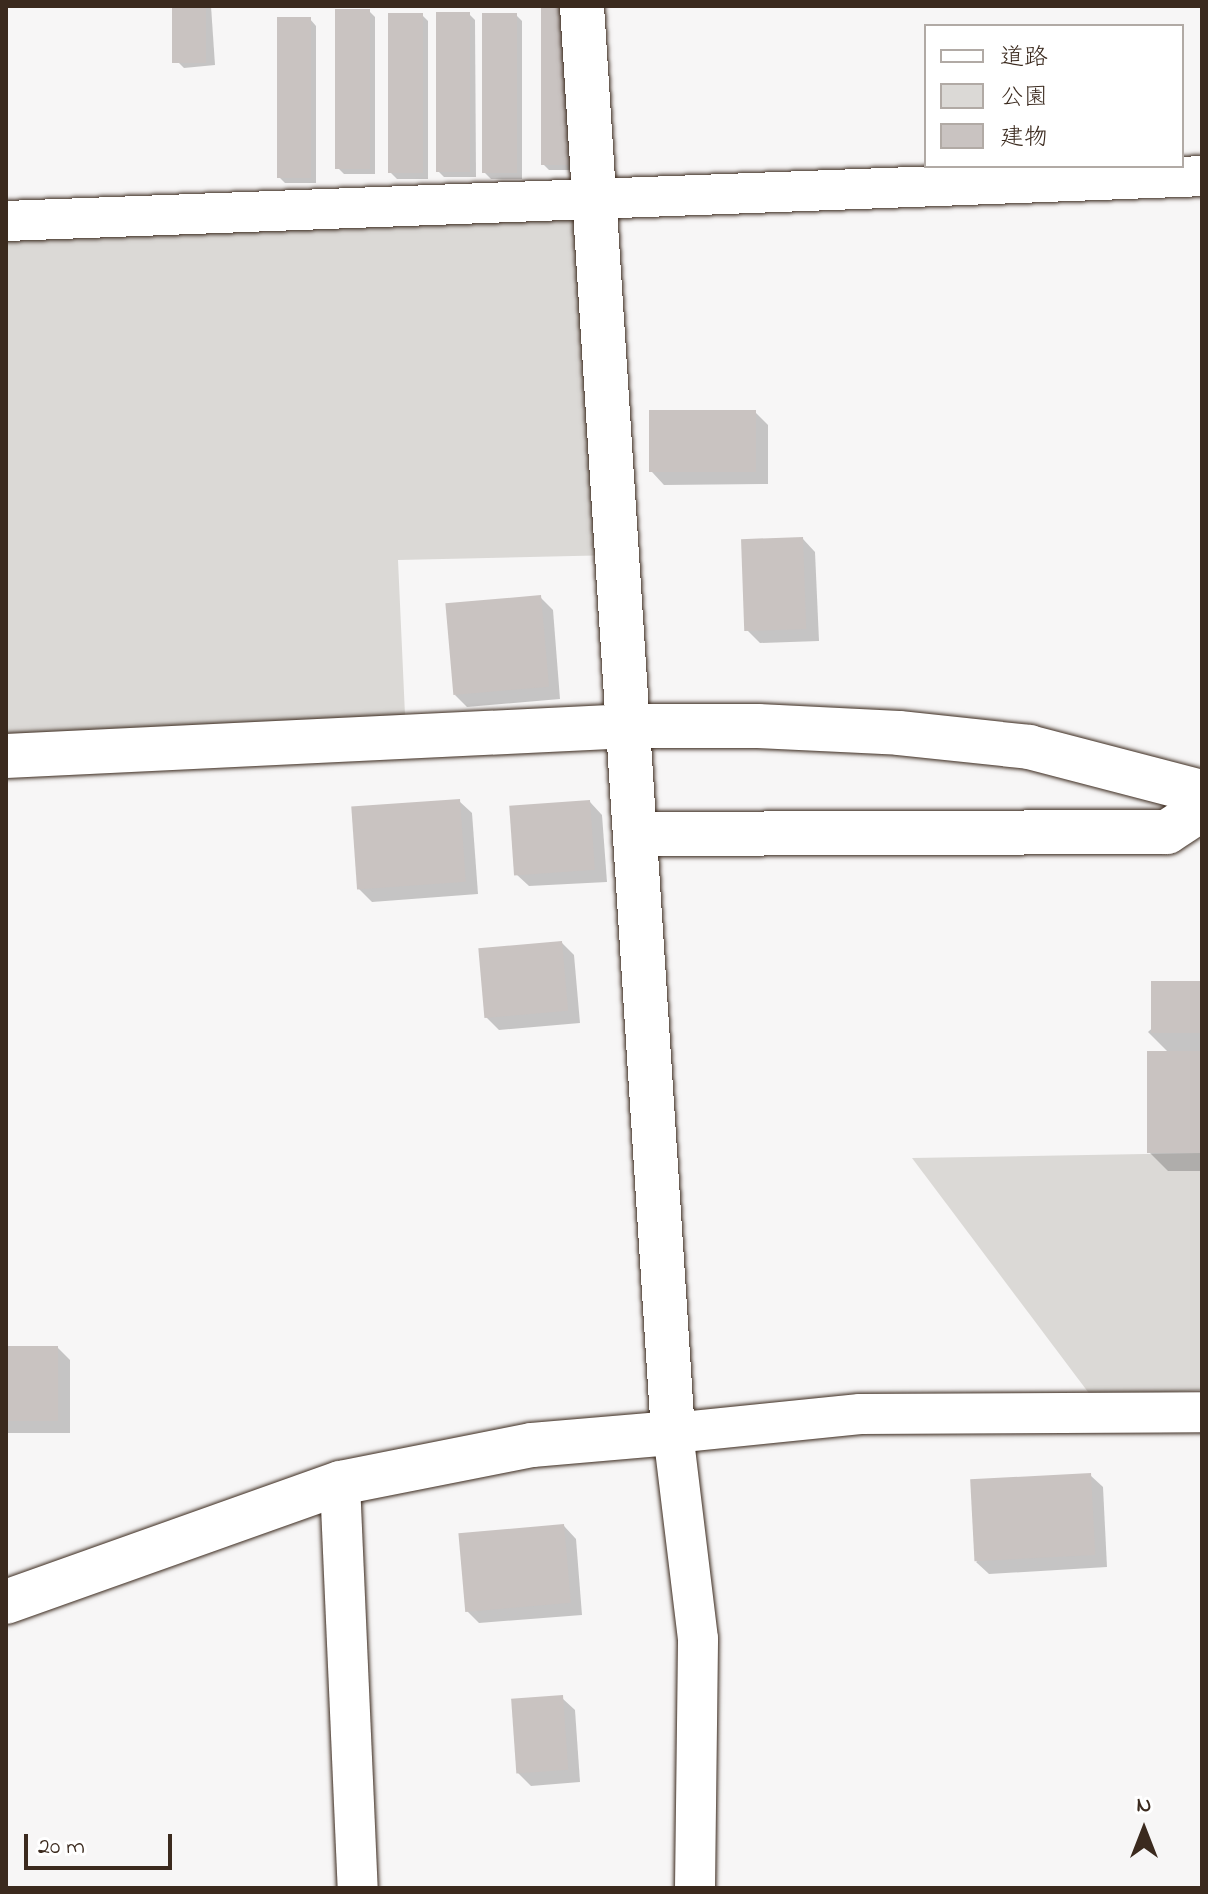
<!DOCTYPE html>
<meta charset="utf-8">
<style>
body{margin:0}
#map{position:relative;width:1208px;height:1894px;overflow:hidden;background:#f7f6f6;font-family:"Indie Flower","Klee One",sans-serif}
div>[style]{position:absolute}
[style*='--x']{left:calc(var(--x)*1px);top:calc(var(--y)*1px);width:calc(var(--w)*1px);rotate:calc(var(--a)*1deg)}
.green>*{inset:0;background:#dbd9d6}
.shadow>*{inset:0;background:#0003}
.building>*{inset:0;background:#c9c3c1;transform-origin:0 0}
.roads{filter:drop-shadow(0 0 2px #3b2a1e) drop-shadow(0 0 2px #3b2a1e)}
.street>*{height:40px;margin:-20px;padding:0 20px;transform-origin:20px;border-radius:20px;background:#fff}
.secondary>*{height:44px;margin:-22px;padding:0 22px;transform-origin:22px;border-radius:22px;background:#fff}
span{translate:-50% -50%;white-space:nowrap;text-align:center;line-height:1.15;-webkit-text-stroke:6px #fff;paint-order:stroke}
.frame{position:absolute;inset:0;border:8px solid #3b2a1e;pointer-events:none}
.legend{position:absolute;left:924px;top:24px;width:260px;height:144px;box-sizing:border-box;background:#fff;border:2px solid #b1aaa5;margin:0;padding:10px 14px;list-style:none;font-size:24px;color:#3b2a1e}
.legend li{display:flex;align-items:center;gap:16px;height:40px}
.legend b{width:40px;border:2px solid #b1aaa5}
.north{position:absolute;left:1104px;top:1790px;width:80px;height:80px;-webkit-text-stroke:6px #fff;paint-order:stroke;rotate:0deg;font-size:22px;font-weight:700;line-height:32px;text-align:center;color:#3b2a1e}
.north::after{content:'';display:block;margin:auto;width:28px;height:36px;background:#3b2a1e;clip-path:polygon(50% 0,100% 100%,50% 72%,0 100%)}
.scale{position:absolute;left:24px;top:1834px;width:148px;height:36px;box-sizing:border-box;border:4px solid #3b2a1e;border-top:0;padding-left:10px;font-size:24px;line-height:28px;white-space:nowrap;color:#3b2a1e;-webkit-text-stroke:6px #fff;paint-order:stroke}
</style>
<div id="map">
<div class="green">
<div style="clip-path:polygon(593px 196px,617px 555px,398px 560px,406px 737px,6px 756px,6px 221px)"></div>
<div style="clip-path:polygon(1202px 1153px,1202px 1390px,1091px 1396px,912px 1158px)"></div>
</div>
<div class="shadow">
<div style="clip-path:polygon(174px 6px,211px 6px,215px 65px,184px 68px,178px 62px)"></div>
<div style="clip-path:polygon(574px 7px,580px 170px,549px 170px,543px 164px)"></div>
<div style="clip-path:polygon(369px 11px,375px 17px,375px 174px,344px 174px,338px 168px)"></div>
<div style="clip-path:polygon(469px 14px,475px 20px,476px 177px,444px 177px,438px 171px)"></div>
<div style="clip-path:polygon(422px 15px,428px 21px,428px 179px,397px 179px,391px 173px)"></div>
<div style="clip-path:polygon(516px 15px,522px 21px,522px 179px,491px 179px,485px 173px)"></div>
<div style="clip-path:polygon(310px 19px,316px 26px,316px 183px,285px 183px,279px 177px)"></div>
<div style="clip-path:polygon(755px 412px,768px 425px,768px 484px,664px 485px,652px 472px)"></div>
<div style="clip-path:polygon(803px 539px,815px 552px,819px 641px,760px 643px,747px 630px)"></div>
<div style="clip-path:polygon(540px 597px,553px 610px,560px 699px,467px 707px,455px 695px)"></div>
<div style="clip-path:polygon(459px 801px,472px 813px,478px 894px,372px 902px,359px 889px)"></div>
<div style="clip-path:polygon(590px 802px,602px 815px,607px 882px,529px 886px,516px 874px)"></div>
<div style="clip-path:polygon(562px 943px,574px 955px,580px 1023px,499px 1030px,486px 1017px)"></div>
<div style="clip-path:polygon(1202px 983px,1202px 1171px,1168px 1171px,1150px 1153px,1170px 1054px,1148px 1032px)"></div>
<div style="clip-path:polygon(6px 1348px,58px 1348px,70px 1360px,70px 1433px,6px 1433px)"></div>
<div style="clip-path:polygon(1090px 1475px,1103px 1487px,1107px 1567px,989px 1574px,976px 1562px)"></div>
<div style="clip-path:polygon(564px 1526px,576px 1539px,582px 1615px,479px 1623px,466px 1610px)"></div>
<div style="clip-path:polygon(562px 1698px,575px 1710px,580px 1782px,531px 1786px,518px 1773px)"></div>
</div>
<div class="building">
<div style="left:172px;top:6px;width:34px;height:57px"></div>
<div style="left:541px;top:6px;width:34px;height:159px"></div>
<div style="left:335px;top:9px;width:35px;height:160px"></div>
<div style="left:436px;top:12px;width:34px;height:160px"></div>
<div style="left:388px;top:13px;width:35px;height:160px"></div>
<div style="left:482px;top:13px;width:35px;height:160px"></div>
<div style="left:277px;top:17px;width:34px;height:161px"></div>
<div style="left:756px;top:410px;width:62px;height:107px;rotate:90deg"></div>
<div style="left:803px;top:537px;width:92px;height:62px;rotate:88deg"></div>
<div style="left:541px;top:595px;width:92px;height:96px;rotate:85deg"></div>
<div style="left:460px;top:799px;width:83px;height:109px;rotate:86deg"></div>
<div style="left:590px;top:800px;width:70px;height:81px;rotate:86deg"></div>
<div style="left:562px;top:941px;width:70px;height:84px;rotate:85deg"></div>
<div style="left:1151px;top:981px;width:51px;height:52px"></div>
<div style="left:1202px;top:1051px;width:102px;height:55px;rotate:90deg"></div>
<div style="left:6px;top:1346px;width:52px;height:75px"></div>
<div style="left:1091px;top:1473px;width:82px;height:121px;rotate:87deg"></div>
<div style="left:564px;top:1524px;width:79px;height:106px;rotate:85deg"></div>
<div style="left:563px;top:1695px;width:75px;height:52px;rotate:86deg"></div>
</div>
<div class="roads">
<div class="street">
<div style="--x:6;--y:221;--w:1197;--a:-2.15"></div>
<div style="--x:340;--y:1483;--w:405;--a:87.5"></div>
<div style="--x:695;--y:1888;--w:249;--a:-89.3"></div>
<div style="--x:698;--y:1639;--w:208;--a:-96.9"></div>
<div style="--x:673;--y:1433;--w:188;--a:-5.8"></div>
<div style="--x:860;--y:1414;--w:342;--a:-0.3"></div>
</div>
<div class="secondary">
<div style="--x:6;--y:756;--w:625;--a:-2.75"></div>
<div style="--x:630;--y:726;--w:128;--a:0"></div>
<div style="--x:758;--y:726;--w:141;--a:2.8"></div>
<div style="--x:899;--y:733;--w:131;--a:6.1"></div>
<div style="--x:1029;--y:747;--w:179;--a:14.6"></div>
<div style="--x:636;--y:834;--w:531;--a:-0.22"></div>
<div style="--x:1167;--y:832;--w:42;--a:-33.3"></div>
<div style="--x:6;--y:1602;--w:355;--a:-19.6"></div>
<div style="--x:340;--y:1483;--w:196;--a:-11.2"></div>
<div style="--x:532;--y:1445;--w:142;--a:-4.9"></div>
<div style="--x:673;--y:1433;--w:1430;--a:-93.65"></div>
</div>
</div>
<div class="frame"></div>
<ul class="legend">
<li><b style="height:10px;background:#fff"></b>道路</li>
<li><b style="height:22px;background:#dbd9d6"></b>公園</li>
<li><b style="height:22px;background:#c9c3c1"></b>建物</li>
</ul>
<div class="north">N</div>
<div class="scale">20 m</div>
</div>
